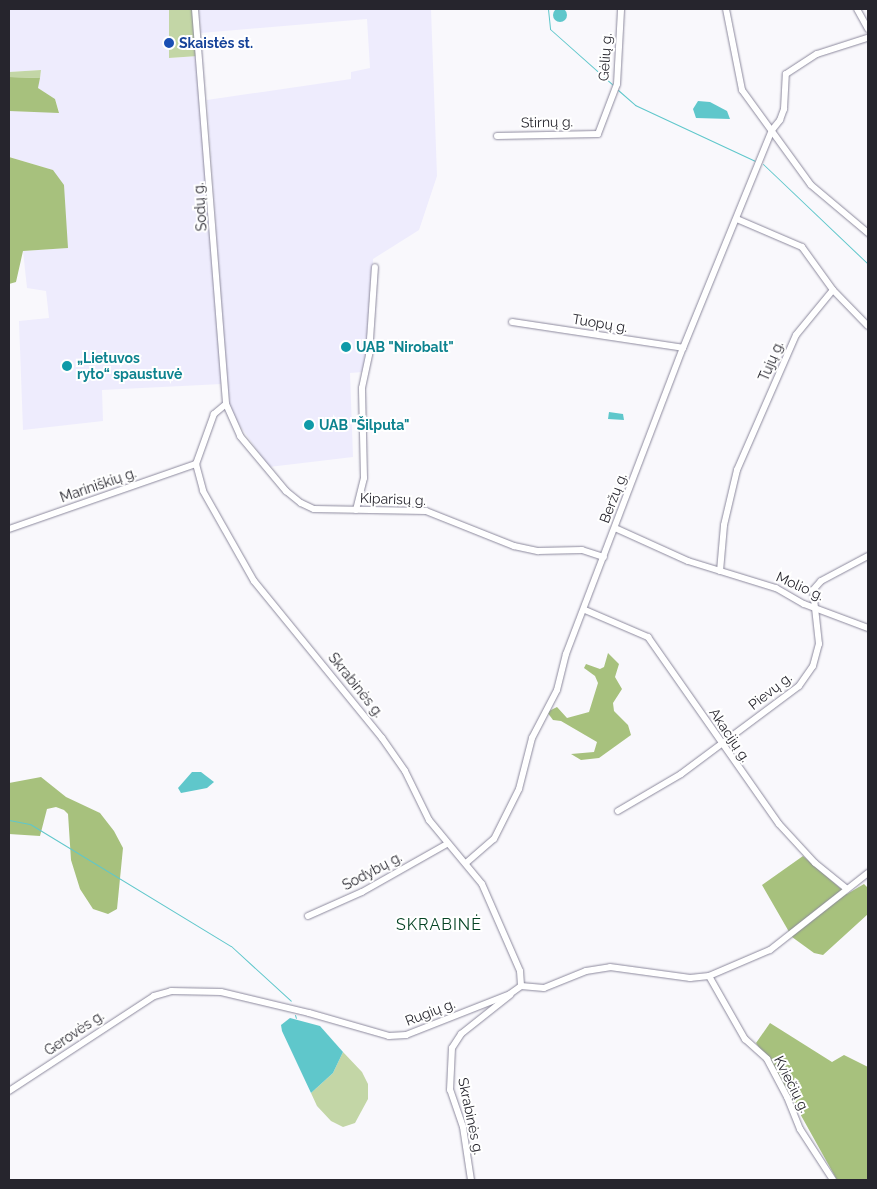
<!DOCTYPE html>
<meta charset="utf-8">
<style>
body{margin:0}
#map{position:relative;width:877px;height:1189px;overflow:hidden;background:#f9f8fc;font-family:Raleway,sans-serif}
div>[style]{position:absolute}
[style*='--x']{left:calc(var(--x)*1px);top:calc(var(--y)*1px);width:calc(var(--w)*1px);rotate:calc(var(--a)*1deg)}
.built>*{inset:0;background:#eeecfd}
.green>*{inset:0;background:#c3d6a6}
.forest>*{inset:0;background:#a7c17d}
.water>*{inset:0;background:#5fc7cb}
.round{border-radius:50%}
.stream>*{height:1px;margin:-0.5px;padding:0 0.5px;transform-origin:0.5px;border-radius:0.5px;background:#5fc7cb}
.roads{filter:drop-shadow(0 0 1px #8c899d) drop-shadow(0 0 1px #8c899d)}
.street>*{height:6px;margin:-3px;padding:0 3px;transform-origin:3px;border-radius:3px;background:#fff}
.dots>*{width:14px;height:14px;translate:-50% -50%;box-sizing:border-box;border:2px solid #fff;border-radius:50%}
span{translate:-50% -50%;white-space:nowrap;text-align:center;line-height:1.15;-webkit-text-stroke:4px #fff;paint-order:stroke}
.transit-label{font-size:14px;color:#164399;font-weight:700}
.left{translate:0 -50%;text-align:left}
.street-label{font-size:14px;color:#26252d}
.culture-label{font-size:14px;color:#0d838f;font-weight:700}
.quarter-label{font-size:16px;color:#054324;letter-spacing:1px}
.frame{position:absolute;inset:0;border:10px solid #26252d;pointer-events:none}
</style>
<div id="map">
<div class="built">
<div style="clip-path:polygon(9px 9px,169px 9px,169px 58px,198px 56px,222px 384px,102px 390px,103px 421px,23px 430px,19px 321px,49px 318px,46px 291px,27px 288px,23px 251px,67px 248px,53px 170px,9px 157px,9px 111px,59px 112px,55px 99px,38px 88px,41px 70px,9px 72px)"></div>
<div style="clip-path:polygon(199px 9px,431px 9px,437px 176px,419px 230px,373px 259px,372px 313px,363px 372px,350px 373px,353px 457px,269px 467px,229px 410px,207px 100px,351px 79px,351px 72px,370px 68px,367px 19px,201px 33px)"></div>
</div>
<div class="green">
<div style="clip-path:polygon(169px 9px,193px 9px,198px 56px,169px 58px)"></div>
<div style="clip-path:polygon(41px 70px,40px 78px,9px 77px,9px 72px)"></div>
<div style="clip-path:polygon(343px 1052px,362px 1072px,368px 1084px,368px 1099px,355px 1123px,343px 1127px,331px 1121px,317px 1106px,311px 1093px,333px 1073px)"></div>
</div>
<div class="forest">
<div style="clip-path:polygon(9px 77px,40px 78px,38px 88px,55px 99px,59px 113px,9px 111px)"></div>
<div style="clip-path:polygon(9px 157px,53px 170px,64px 185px,68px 248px,23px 251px,16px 282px,9px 284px)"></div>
<div style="clip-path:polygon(608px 653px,619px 664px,615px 677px,622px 689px,613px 703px,614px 711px,628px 725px,631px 735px,599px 758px,581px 760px,571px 754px,594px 752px,597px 742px,561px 721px,553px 720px,547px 712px,557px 707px,567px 718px,589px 712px,598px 683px,595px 676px,584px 668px,586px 664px,600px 669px,604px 667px)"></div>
<div style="clip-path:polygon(41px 777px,66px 797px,100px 813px,114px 831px,123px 848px,117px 909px,108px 914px,93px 909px,80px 889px,71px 860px,68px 814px,64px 810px,56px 807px,47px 809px,40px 836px,9px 834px,9px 783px)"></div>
<div style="clip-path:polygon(803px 856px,847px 894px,864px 884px,868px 888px,868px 914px,823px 955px,814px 953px,792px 937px,762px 885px)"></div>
<div style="clip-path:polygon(770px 1023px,832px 1062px,844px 1055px,868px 1067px,868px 1180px,837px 1180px,779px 1076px,756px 1043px)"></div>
</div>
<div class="water">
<div class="round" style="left:553px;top:8px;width:14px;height:14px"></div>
<div style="clip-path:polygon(698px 101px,710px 102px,727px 111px,730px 119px,696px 118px,693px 109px)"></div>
<div style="clip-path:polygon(609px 412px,623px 414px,624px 420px,608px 419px)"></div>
<div style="clip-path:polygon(192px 772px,201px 772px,214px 782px,207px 788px,181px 793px,178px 788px)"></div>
<div style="clip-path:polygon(290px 1018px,320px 1026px,343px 1052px,333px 1073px,311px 1093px,282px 1031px,281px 1025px)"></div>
</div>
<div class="stream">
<div style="--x:548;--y:9;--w:20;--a:84"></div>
<div style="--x:550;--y:29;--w:84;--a:41.6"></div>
<div style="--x:618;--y:90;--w:23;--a:41"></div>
<div style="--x:635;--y:105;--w:132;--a:25"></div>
<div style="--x:763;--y:164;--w:145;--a:43.6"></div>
<div style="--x:9;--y:820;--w:21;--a:11"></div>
<div style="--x:30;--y:824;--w:235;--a:31.3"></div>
<div style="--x:231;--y:946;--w:81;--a:42.5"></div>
<div style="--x:295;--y:1015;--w:3;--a:72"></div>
</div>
<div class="roads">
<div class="street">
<div style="--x:195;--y:9;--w:396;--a:85.5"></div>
<div style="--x:226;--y:404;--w:35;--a:66"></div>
<div style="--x:240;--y:436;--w:72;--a:50.1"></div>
<div style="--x:286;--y:491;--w:19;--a:39"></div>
<div style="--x:301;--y:503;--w:14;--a:25"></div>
<div style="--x:314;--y:509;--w:112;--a:1"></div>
<div style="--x:426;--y:511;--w:95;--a:21.7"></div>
<div style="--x:514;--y:546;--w:25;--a:12"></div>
<div style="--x:538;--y:551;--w:44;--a:-1.3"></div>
<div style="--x:582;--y:550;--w:23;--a:18"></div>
<div style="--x:726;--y:9;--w:83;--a:78.8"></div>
<div style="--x:742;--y:90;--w:117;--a:54"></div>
<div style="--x:811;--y:185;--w:75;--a:40.1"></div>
<div style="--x:857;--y:9;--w:23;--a:61"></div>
<div style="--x:497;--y:136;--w:101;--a:-1.1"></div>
<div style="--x:598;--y:134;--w:53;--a:-69.2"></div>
<div style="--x:617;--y:84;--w:75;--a:-86.9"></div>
<div style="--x:833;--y:290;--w:50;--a:45.8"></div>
<div style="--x:512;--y:322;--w:173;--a:8.6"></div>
<div style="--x:226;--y:404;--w:16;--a:140"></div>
<div style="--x:214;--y:414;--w:53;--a:109.8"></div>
<div style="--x:196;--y:464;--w:28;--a:75"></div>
<div style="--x:203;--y:491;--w:103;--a:60.5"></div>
<div style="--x:254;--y:581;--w:203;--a:50.8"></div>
<div style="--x:382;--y:738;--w:40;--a:55.1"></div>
<div style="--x:405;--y:771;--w:55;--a:63.9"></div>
<div style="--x:429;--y:820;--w:83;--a:50.4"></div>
<div style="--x:482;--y:884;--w:95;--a:66.4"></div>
<div style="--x:520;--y:971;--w:15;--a:86"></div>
<div style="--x:356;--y:510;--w:33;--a:-76"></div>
<div style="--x:364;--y:478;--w:90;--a:-91.3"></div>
<div style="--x:362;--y:388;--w:35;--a:-78"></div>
<div style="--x:369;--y:354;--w:87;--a:-86.1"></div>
<div style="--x:615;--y:528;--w:80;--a:24.3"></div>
<div style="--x:688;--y:561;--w:92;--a:17.1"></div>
<div style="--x:776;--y:588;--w:32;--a:30"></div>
<div style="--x:804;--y:604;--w:68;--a:20.6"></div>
<div style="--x:9;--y:529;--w:198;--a:-19.2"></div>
<div style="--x:720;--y:571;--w:46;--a:-85"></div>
<div style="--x:724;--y:525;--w:57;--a:-76.7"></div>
<div style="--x:737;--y:470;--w:147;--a:-66.4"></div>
<div style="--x:796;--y:335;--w:58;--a:-50.6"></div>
<div style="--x:833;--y:290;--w:53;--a:-125.8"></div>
<div style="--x:802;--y:247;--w:71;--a:-156.7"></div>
<div style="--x:585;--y:610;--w:69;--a:23.2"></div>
<div style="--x:648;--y:637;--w:228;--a:55"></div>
<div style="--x:779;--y:824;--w:53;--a:47.3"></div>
<div style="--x:815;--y:863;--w:41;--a:39.1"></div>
<div style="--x:618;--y:811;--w:73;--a:-30.4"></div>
<div style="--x:681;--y:774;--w:147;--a:-36.7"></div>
<div style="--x:799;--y:686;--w:24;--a:-55"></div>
<div style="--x:813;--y:666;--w:23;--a:-75"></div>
<div style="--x:819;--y:644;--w:54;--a:-96.3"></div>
<div style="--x:813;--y:590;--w:12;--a:-48"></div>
<div style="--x:821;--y:581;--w:53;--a:-28"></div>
<div style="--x:466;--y:863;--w:37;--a:-41"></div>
<div style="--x:494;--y:839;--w:56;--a:-63.4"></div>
<div style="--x:519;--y:789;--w:53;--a:-75.7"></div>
<div style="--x:532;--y:738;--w:54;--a:-62.5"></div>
<div style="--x:557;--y:690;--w:37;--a:-76"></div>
<div style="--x:566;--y:654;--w:328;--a:-69.1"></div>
<div style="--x:683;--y:348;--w:235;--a:-67.8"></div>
<div style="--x:772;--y:130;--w:13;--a:-51"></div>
<div style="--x:780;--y:120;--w:12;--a:-70"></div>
<div style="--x:784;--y:109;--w:35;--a:-87"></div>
<div style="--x:786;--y:74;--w:37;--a:-33"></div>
<div style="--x:817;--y:54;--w:52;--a:-17.7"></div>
<div style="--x:308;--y:916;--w:59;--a:-24"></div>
<div style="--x:362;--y:892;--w:98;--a:-29.5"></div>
<div style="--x:709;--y:976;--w:73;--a:60.3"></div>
<div style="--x:745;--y:1039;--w:30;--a:42"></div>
<div style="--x:767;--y:1059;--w:43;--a:62.2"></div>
<div style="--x:787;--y:1097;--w:35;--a:68"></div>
<div style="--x:800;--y:1129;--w:61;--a:57.1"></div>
<div style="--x:521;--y:986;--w:23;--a:5"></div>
<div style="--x:544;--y:988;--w:45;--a:-22"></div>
<div style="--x:586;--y:971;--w:24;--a:-9"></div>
<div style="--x:610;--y:967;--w:81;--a:7.8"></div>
<div style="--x:690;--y:978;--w:19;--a:-6"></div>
<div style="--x:709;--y:976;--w:66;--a:-23.1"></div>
<div style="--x:770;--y:950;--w:125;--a:-38.2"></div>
<div style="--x:9;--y:1091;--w:173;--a:-33.2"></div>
<div style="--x:154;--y:996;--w:18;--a:-16"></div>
<div style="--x:171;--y:991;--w:50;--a:1.1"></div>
<div style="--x:221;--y:992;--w:90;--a:13.4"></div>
<div style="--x:309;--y:1013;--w:83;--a:16"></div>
<div style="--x:389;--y:1036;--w:17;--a:-3"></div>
<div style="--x:406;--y:1035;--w:112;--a:-21.5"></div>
<div style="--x:510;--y:994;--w:14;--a:-36"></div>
<div style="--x:471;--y:1180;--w:54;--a:-98.6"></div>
<div style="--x:463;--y:1127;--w:39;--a:-109"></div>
<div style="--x:450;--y:1090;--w:42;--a:-87.3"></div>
<div style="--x:452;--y:1048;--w:17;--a:-57"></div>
<div style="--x:461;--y:1034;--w:63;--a:-38.5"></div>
</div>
</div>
<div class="dots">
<div style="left:169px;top:43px;background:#1a4fb4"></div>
<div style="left:346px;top:347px;background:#0f9aa8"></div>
<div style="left:67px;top:366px;background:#0f9aa8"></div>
<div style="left:309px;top:425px;background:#0f9aa8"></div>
</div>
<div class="transit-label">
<span class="left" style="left:179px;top:43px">Skaistės st.</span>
</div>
<div class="street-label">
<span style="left:605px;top:57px;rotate:-86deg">Gėlių g.</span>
<span style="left:547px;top:122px;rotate:-1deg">Stirnų g.</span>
<span style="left:200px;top:207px;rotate:-94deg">Sodų g.</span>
<span style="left:600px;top:323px;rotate:9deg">Tuopų g.</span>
<span style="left:771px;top:361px;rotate:-67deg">Tujų g.</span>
<span style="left:98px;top:485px;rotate:-19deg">Mariniškių g.</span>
<span style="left:613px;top:498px;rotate:-69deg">Beržų g.</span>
<span style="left:393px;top:499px;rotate:2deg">Kiparisų g.</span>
<span style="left:800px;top:586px;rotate:24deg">Molio g.</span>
<span style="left:356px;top:685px;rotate:51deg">Skrabinės g.</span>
<span style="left:770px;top:691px;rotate:-38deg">Pievų g.</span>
<span style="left:730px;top:735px;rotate:56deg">Akacijų g.</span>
<span style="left:372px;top:871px;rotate:-28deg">Sodybų g.</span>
<span style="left:430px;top:1012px;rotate:-21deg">Rugių g.</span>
<span style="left:74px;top:1033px;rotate:-34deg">Gerovės g.</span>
<span style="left:792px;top:1084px;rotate:63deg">Kviečių g.</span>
<span style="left:471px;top:1116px;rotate:78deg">Skrabinės g.</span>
</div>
<div class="culture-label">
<span class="left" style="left:356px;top:347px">UAB "Nirobalt"</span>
<span class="left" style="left:77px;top:366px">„Lietuvos<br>ryto“ spaustuvė</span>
<span class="left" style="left:319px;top:425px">UAB "Šilputa"</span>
</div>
<div class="quarter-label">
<span style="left:439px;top:925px">SKRABINĖ</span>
</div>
<div class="frame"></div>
</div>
